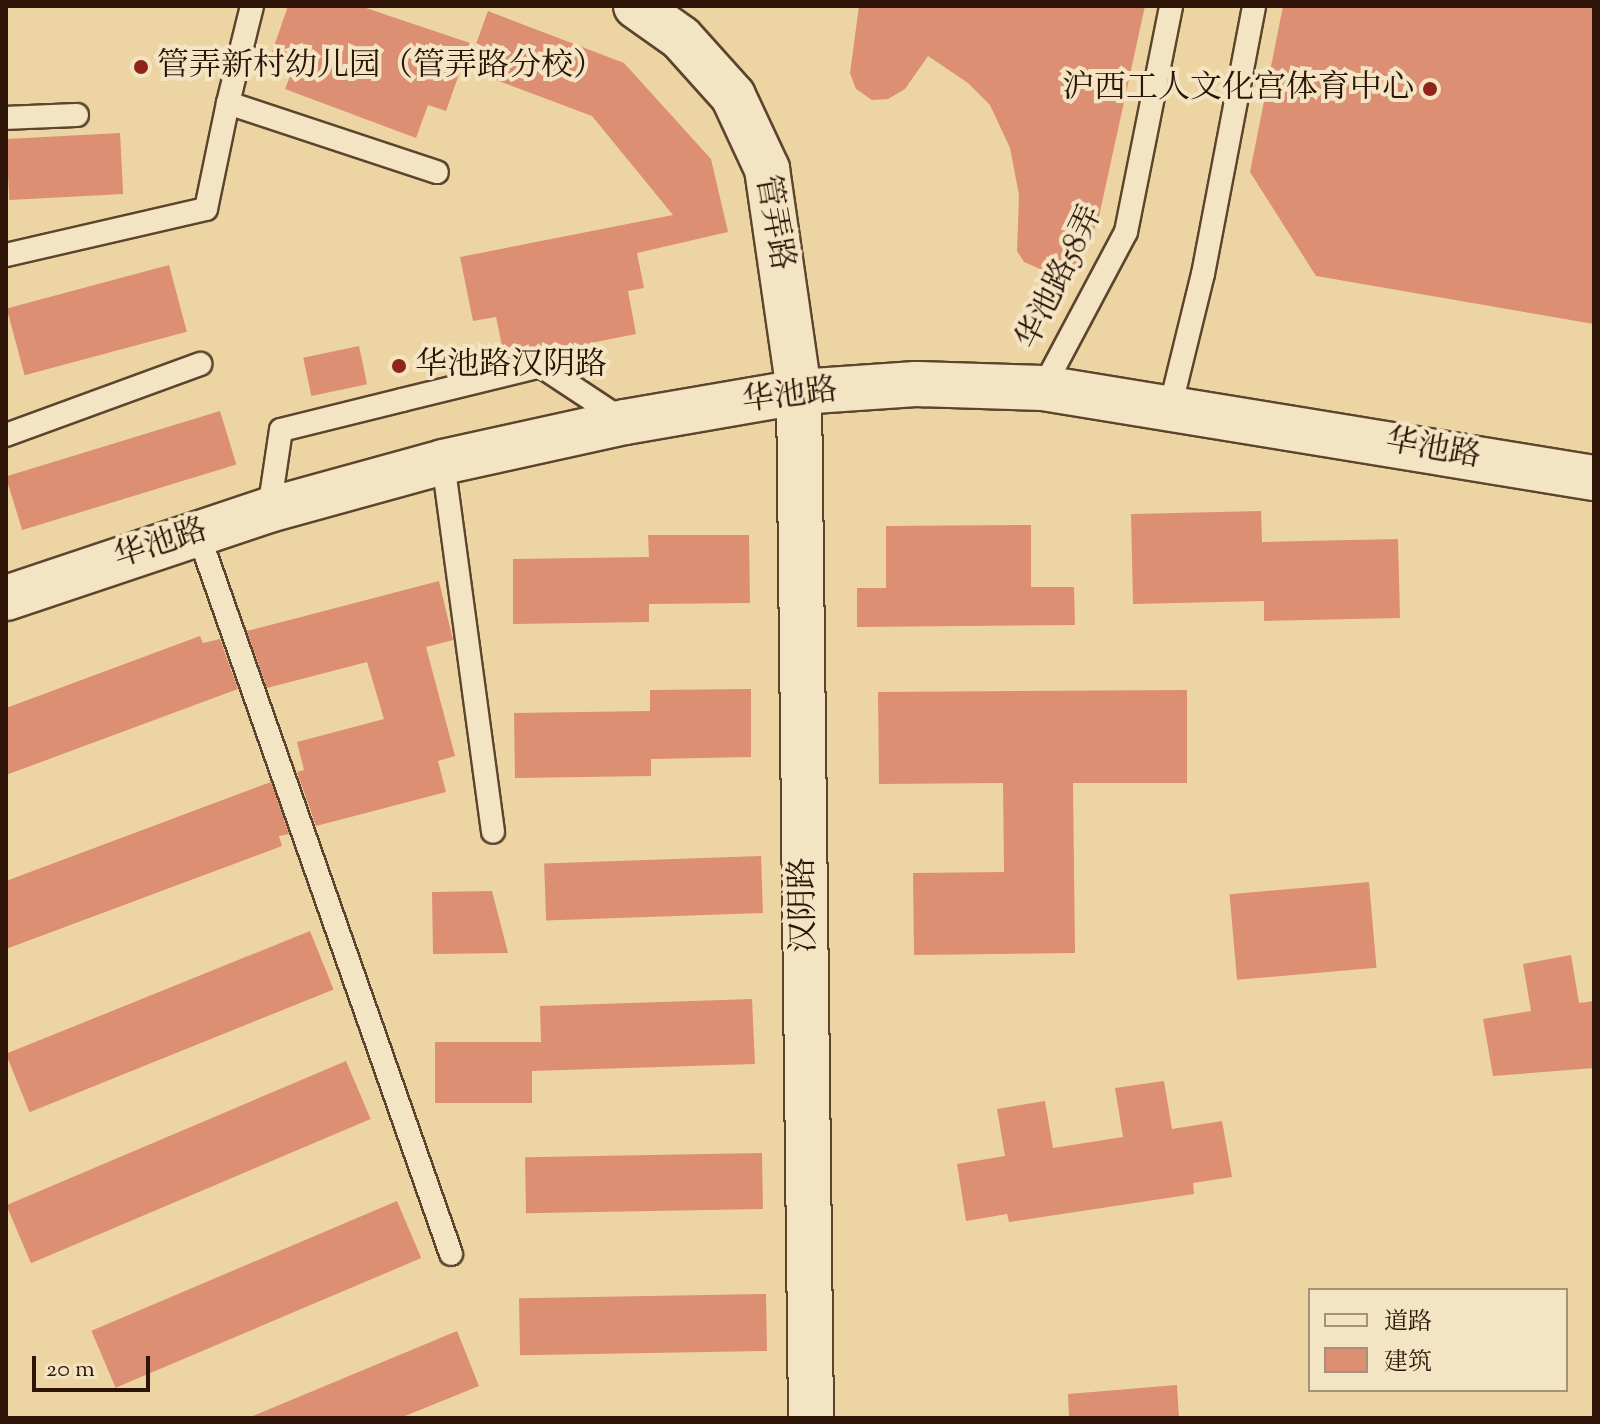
<!DOCTYPE html>
<meta charset="utf-8">
<style>
body{margin:0}
#map{position:relative;width:1600px;height:1424px;overflow:hidden;background:#edd5a3;font-family:"Sorts Mill Goudy","Noto Serif SC",serif}
div>[style]{position:absolute}
.building>*{inset:0;background:#dc8f73;transform-origin:0 0}
.roads{filter:drop-shadow(2px 0 #5d442e) drop-shadow(-2px 0 #5d442e) drop-shadow(0 2px #5d442e) drop-shadow(0 -2px #5d442e)}
.lane>*{height:22px;margin:-11px;padding:0 11px;transform-origin:11px;border-radius:11px;background:#f3e4c3}
.street>*{height:44px;margin:-22px;padding:0 22px;transform-origin:22px;border-radius:22px;background:#f3e4c3}
.dots>*{width:22px;height:22px;translate:-50% -50%;box-sizing:border-box;border:4px solid #f3e4c3;border-radius:50%}
span{translate:-50% -50%;white-space:nowrap;text-align:center;line-height:1.15;-webkit-text-stroke:8px #f3e4c3;paint-order:stroke}
.poi-label{font-size:32px;color:#2d1407}
.left{translate:0 -50%;text-align:left}
.right{translate:-100% -50%;text-align:right}
.street-label{font-size:32px;color:#2d1407}
.frame{position:absolute;inset:0;border:8px solid #2d1407;pointer-events:none}
.legend{position:absolute;left:1308px;top:1288px;width:260px;height:104px;box-sizing:border-box;background:#f3e4c3;border:2px solid #a49178;margin:0;padding:10px 14px;list-style:none;font-size:24px;color:#2d1407}
.legend li{display:flex;align-items:center;gap:16px;height:40px}
.legend b{width:40px;border:2px solid #a49178}
.scale{position:absolute;left:32px;top:1356px;width:118px;height:36px;box-sizing:border-box;border:4px solid #2d1407;border-top:0;padding-left:10px;font-size:24px;line-height:28px;white-space:nowrap;color:#2d1407;-webkit-text-stroke:6px #f3e4c3;paint-order:stroke}
</style>
<div id="map">
<div class="building">
<i style="clip-path:polygon(288px 6px,360px 6px,470px 43px,446px 111px,428px 105px,416px 138px,285px 89px,296px 61px,272px 52px)"></i>
<i style="clip-path:polygon(859px 6px,1145px 6px,1098px 221px,1073px 275px,1049px 273px,1024px 262px,1017px 251px,1019px 195px,1010px 148px,990px 105px,968px 83px,928px 56px,905px 89px,888px 99px,872px 100px,856px 89px,850px 73px)"></i>
<i style="clip-path:polygon(1283px 6px,1594px 6px,1594px 324px,1316px 276px,1250px 172px)"></i>
<i style="clip-path:polygon(488px 11px,624px 63px,711px 159px,728px 232px,637px 253px,644px 288px,628px 291px,636px 334px,505px 360px,496px 317px,473px 321px,460px 257px,673px 215px,592px 116px,467px 69px)"></i>
<i style="left:120px;top:133px;width:61px;height:114px;rotate:87deg"></i>
<i style="left:169px;top:265px;width:69px;height:168px;rotate:75deg"></i>
<i style="left:359px;top:346px;width:39px;height:57px;rotate:78deg"></i>
<i style="left:220px;top:411px;width:56px;height:224px;rotate:73deg"></i>
<i style="clip-path:polygon(1261px 511px,1262px 542px,1398px 539px,1400px 618px,1264px 621px,1264px 601px,1133px 604px,1131px 514px)"></i>
<i style="clip-path:polygon(1031px 525px,1031px 587px,1074px 587px,1075px 625px,857px 627px,857px 588px,886px 588px,886px 526px)"></i>
<i style="clip-path:polygon(648px 535px,749px 535px,750px 603px,649px 604px,649px 622px,513px 624px,513px 559px,649px 557px)"></i>
<i style="clip-path:polygon(439px 581px,453px 640px,426px 647px,455px 756px,438px 761px,446px 792px,316px 826px,297px 772px,304px 770px,297px 742px,384px 719px,367px 662px,267px 688px,247px 631px)"></i>
<i style="clip-path:polygon(200px 636px,203px 643px,220px 639px,238px 689px,6px 775px,6px 708px)"></i>
<i style="clip-path:polygon(751px 689px,751px 757px,651px 759px,651px 776px,515px 778px,514px 713px,650px 711px,650px 690px)"></i>
<i style="clip-path:polygon(1187px 690px,1187px 783px,1073px 783px,1075px 953px,914px 955px,913px 873px,1004px 872px,1003px 783px,879px 784px,878px 692px)"></i>
<i style="clip-path:polygon(271px 782px,289px 834px,279px 836px,282px 846px,6px 949px,6px 881px)"></i>
<i style="left:761px;top:856px;width:57px;height:217px;rotate:88deg"></i>
<i style="left:1369px;top:882px;width:86px;height:140px;rotate:85deg"></i>
<i style="clip-path:polygon(492px 891px,508px 953px,433px 954px,432px 892px)"></i>
<i style="left:310px;top:931px;width:63px;height:328px;rotate:68deg"></i>
<i style="clip-path:polygon(1571px 955px,1579px 1003px,1594px 1001px,1594px 1068px,1493px 1076px,1483px 1019px,1531px 1011px,1523px 964px)"></i>
<i style="clip-path:polygon(752px 999px,755px 1064px,532px 1071px,532px 1103px,435px 1103px,435px 1042px,541px 1042px,540px 1006px)"></i>
<i style="left:346px;top:1061px;width:63px;height:369px;rotate:67deg"></i>
<i style="clip-path:polygon(1164px 1081px,1172px 1129px,1222px 1121px,1232px 1177px,1193px 1183px,1194px 1194px,1009px 1222px,1007px 1214px,966px 1221px,957px 1164px,1005px 1156px,997px 1109px,1045px 1101px,1053px 1148px,1123px 1137px,1115px 1088px)"></i>
<i style="left:762px;top:1153px;width:56px;height:237px;rotate:89deg"></i>
<i style="left:397px;top:1201px;width:62px;height:332px;rotate:67deg"></i>
<i style="left:766px;top:1294px;width:57px;height:247px;rotate:89deg"></i>
<i style="clip-path:polygon(457px 1331px,479px 1386px,400px 1418px,248px 1418px)"></i>
<i style="clip-path:polygon(1177px 1385px,1179px 1418px,1069px 1418px,1068px 1394px)"></i>
</div>
<div class="roads">
<div class="lane">
<i style="left:228px;top:103px;width:100px;rotate:-76.1deg"></i>
<i style="left:6px;top:118px;width:71px;rotate:-2.4deg"></i>
<i style="left:6px;top:255px;width:205px;rotate:-13deg"></i>
<i style="left:206px;top:209px;width:108px;rotate:-78.3deg"></i>
<i style="left:228px;top:103px;width:220px;rotate:18.3deg"></i>
<i style="left:1043px;top:388px;width:177px;rotate:-62deg"></i>
<i style="left:1126px;top:232px;width:230px;rotate:-78.7deg"></i>
<i style="left:1171px;top:404px;width:134px;rotate:-76.2deg"></i>
<i style="left:1203px;top:274px;width:273px;rotate:-79.2deg"></i>
<i style="left:6px;top:435px;width:207px;rotate:-20.1deg"></i>
<i style="left:443px;top:462px;width:373px;rotate:82.3deg"></i>
<i style="left:269px;top:510px;width:81px;rotate:-81.5deg"></i>
<i style="left:281px;top:430px;width:125px;rotate:-13.9deg"></i>
<i style="left:402px;top:400px;width:143px;rotate:-13.7deg"></i>
<i style="left:541px;top:366px;width:100px;rotate:33.5deg"></i>
<i style="left:198px;top:533px;width:764px;rotate:70.66deg"></i>
</div>
<div class="street">
<i style="left:636px;top:6px;width:55px;rotate:35.4deg"></i>
<i style="left:681px;top:38px;width:78px;rotate:48.1deg"></i>
<i style="left:733px;top:96px;width:81px;rotate:65deg"></i>
<i style="left:767px;top:169px;width:225px;rotate:81.8deg"></i>
<i style="left:799px;top:392px;width:1026px;rotate:89.33deg"></i>
<i style="left:6px;top:598px;width:277px;rotate:-18.5deg"></i>
<i style="left:269px;top:510px;width:180px;rotate:-15.4deg"></i>
<i style="left:443px;top:462px;width:186px;rotate:-12.4deg"></i>
<i style="left:625px;top:422px;width:177px;rotate:-9.8deg"></i>
<i style="left:799px;top:392px;width:117px;rotate:-3.9deg"></i>
<i style="left:916px;top:384px;width:127px;rotate:1.8deg"></i>
<i style="left:1043px;top:388px;width:558px;rotate:9.28deg"></i>
</div>
</div>
<div class="dots">
<i style="left:141px;top:67px;background:#8f2418"></i>
<i style="left:1430px;top:89px;background:#8f2418"></i>
<i style="left:399px;top:366px;background:#8f2418"></i>
</div>
<div class="poi-label">
<span class="left" style="left:157px;top:67px">管弄新村幼儿园（管弄路分校）</span>
<span class="right" style="left:1414px;top:89px">沪西工人文化宫体育中心</span>
<span class="left" style="left:415px;top:366px">华池路汉阴路</span>
</div>
<div class="street-label">
<span style="left:773px;top:223px;rotate:80deg">管弄路</span>
<span style="left:1061px;top:278px;rotate:-64deg">华池路58弄</span>
<span style="left:790px;top:397px;rotate:-7deg">华池路</span>
<span style="left:1433px;top:450px;rotate:10deg">华池路</span>
<span style="left:161px;top:545px;rotate:-18deg">华池路</span>
<span style="left:805px;top:905px;rotate:-91deg">汉阴路</span>
</div>
<div class="frame"></div>
<ul class="legend">
<li><b style="height:10px;background:#f3e4c3"></b>道路</li>
<li><b style="height:22px;background:#dc8f73"></b>建筑</li>
</ul>
<div class="scale">20 m</div>
</div>
